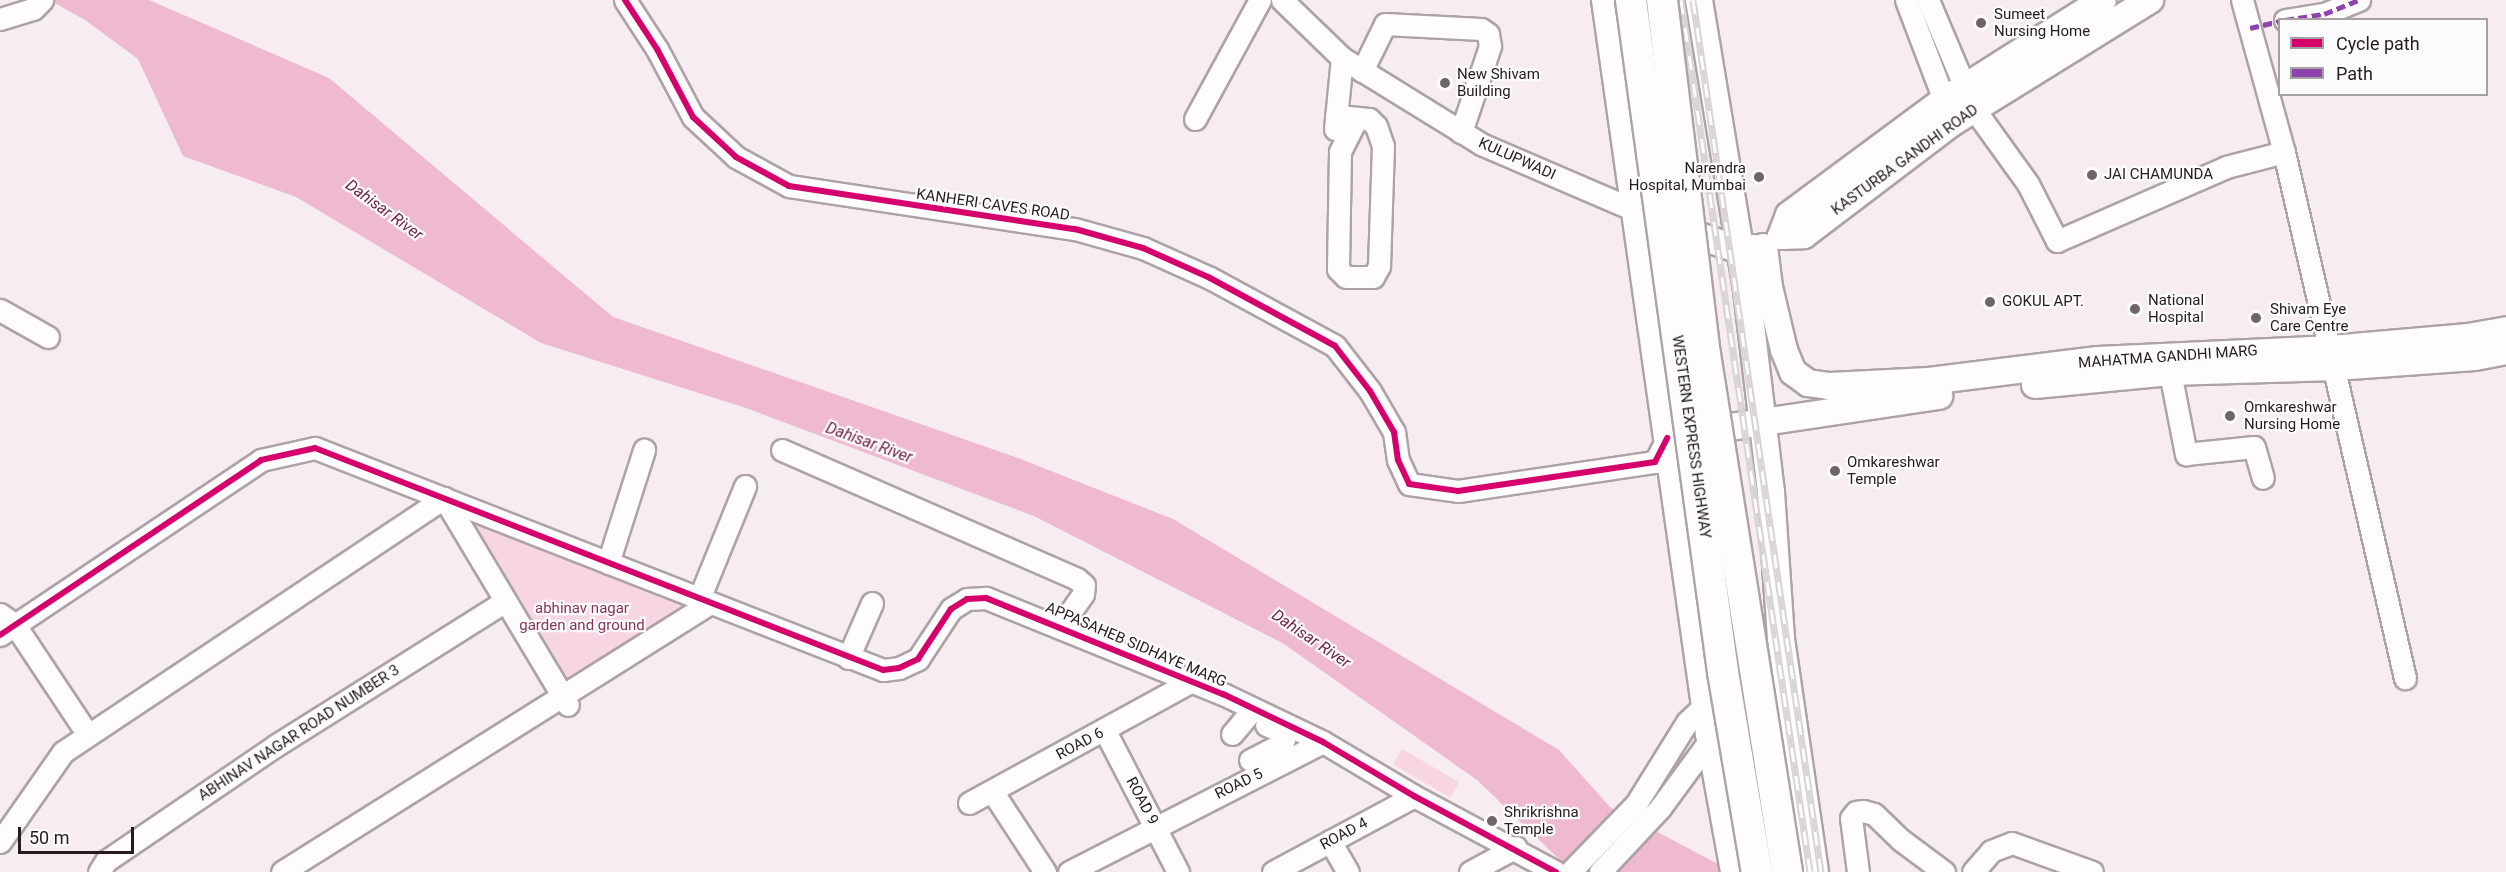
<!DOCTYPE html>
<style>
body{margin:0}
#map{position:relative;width:2506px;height:872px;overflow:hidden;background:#f7ecf1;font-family:Roboto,sans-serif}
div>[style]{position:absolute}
.green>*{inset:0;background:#f8d5e3;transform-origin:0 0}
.water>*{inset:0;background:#efbad0}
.roads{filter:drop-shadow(2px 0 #ada3a7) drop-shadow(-2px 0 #ada3a7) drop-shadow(0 2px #ada3a7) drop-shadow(0 -2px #ada3a7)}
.minor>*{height:21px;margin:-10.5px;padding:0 10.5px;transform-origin:10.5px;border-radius:10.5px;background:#fefcfd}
.major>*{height:26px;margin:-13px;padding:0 13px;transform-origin:13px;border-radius:13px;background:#fefcfd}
.rail>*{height:7px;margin-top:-3.5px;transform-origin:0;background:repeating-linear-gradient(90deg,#fcfcfc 0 14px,#d8d3d5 0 28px);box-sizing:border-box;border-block:2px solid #d8d3d5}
.bridges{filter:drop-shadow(2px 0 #ada3a7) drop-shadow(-2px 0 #ada3a7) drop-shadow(0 2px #ada3a7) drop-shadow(0 -2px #ada3a7)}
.highway-bridge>*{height:30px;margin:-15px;padding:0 15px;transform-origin:15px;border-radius:15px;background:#fefcfd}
.quiet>*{height:4.5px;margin-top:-2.25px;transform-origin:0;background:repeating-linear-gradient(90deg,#8e44ad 0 9px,transparent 0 13.5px)}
.cycleway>*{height:6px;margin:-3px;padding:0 3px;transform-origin:3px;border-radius:3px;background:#d6006c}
.dots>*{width:16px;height:16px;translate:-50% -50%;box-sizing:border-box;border:3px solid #fcfcfc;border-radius:50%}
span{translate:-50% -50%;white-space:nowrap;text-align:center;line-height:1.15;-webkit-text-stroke:4.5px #fcfcfc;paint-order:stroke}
.poi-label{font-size:15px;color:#261b1f}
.left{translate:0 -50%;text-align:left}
.right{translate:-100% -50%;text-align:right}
.street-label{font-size:15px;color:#261b1f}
.park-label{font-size:15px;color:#86335b}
.water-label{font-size:16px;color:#72214a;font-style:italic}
.legend{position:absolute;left:2278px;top:18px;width:210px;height:78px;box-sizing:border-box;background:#fcfcfc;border:2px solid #a6a2a4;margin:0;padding:8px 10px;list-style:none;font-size:18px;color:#261b1f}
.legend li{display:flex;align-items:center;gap:12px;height:30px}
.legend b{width:30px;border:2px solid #a6a2a4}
.scale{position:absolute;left:18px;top:827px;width:116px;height:27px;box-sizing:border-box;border:3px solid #261b1f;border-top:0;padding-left:8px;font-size:18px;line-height:21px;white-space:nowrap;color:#261b1f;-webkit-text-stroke:4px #fcfcfc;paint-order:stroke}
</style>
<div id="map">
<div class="green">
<i style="clip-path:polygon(469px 521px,687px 605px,567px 683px)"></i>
<i style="left:1402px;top:749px;width:66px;height:18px;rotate:30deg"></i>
</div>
<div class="water">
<i style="clip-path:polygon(49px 0,149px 0,329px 78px,613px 317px,1018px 458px,1173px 519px,1559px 750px,1610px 807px,1733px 872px,1591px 872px,1560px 860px,1477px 780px,1284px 644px,1034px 516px,746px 408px,541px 343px,296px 197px,183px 156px,138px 59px,85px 20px)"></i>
</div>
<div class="roads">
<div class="minor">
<i style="left:625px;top:0;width:59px;rotate:56.9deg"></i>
<i style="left:657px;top:49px;width:77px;rotate:62.1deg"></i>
<i style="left:693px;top:117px;width:59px;rotate:42.9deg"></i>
<i style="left:736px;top:157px;width:60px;rotate:28.7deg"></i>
<i style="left:789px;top:186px;width:289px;rotate:8.6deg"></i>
<i style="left:1075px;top:229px;width:71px;rotate:15.6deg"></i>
<i style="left:1143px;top:248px;width:73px;rotate:24.1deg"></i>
<i style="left:1210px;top:278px;width:142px;rotate:28.5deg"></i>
<i style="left:1335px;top:346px;width:57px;rotate:52.1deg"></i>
<i style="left:1370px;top:391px;width:48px;rotate:59.7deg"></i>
<i style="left:1394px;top:432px;width:28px;rotate:82deg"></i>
<i style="left:1398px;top:460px;width:26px;rotate:65deg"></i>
<i style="left:1409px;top:484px;width:49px;rotate:8.1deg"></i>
<i style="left:1458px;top:491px;width:199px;rotate:-8.4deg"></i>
<i style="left:1655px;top:462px;width:27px;rotate:-63deg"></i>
<i style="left:1282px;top:0;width:83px;rotate:44deg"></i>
<i style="left:1342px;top:58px;width:163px;rotate:31.7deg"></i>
<i style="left:1481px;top:144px;width:167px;rotate:23.3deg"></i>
<i style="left:1906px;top:0;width:121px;rotate:69.2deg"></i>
<i style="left:1928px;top:0;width:118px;rotate:67.1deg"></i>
<i style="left:1974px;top:109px;width:92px;rotate:54.2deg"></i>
<i style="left:2028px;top:184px;width:64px;rotate:63deg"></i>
<i style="left:2057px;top:241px;width:184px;rotate:-23.6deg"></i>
<i style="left:2226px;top:167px;width:60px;rotate:-14.5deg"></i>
<i style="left:2242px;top:0;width:158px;rotate:74.6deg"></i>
<i style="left:2284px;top:152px;width:540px;rotate:77.05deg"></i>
<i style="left:0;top:19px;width:34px;rotate:-17deg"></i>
<i style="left:33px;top:9px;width:13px;rotate:-45deg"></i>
<i style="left:2285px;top:20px;width:39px;rotate:-9deg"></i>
<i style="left:2324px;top:14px;width:38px;rotate:-22deg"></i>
<i style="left:1362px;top:71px;width:52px;rotate:-63.9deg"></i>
<i style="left:1385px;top:24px;width:96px;rotate:3deg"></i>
<i style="left:1481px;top:29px;width:9px;rotate:36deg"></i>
<i style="left:1488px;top:34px;width:12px;rotate:81deg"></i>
<i style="left:1490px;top:46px;width:91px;rotate:108.6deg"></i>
<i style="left:1336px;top:116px;width:21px;rotate:5deg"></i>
<i style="left:1357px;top:118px;width:38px;rotate:117deg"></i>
<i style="left:1340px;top:152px;width:117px;rotate:91deg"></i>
<i style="left:1338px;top:269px;width:11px;rotate:45deg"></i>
<i style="left:1346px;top:277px;width:27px"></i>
<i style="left:1373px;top:277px;width:13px;rotate:-61deg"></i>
<i style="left:1379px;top:266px;width:120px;rotate:-88.1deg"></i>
<i style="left:1383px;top:146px;width:21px;rotate:-109deg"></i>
<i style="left:1376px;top:126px;width:10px;rotate:-135deg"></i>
<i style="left:1369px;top:119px;width:12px;rotate:-175deg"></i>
<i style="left:1195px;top:119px;width:136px;rotate:-61.4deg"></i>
<i style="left:1335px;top:129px;width:71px;rotate:-84.4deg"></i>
<i style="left:0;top:310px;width:55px;rotate:29.4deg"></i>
<i style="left:2170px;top:372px;width:84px;rotate:79deg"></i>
<i style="left:2186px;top:454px;width:68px;rotate:-5.9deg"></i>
<i style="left:2254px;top:447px;width:32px;rotate:74deg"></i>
<i style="left:782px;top:450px;width:322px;rotate:23.6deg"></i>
<i style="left:1077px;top:579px;width:9px;rotate:41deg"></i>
<i style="left:1084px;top:585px;width:9px;rotate:96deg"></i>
<i style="left:1083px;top:594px;width:39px;rotate:125deg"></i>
<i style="left:608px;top:563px;width:119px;rotate:-72.3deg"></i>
<i style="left:699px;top:599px;width:122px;rotate:-67.8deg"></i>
<i style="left:0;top:614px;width:19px;rotate:36deg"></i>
<i style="left:15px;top:625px;width:132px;rotate:56.4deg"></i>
<i style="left:0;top:635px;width:314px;rotate:-33.8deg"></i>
<i style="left:261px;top:460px;width:55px;rotate:-12.5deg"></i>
<i style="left:315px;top:448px;width:610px;rotate:21.35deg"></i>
<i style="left:883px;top:670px;width:16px;rotate:-7deg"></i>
<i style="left:899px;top:668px;width:21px;rotate:-25deg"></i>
<i style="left:918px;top:659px;width:60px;rotate:-56.6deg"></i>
<i style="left:951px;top:609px;width:19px;rotate:-32deg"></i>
<i style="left:967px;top:599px;width:19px;rotate:-3deg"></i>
<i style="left:986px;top:598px;width:256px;rotate:22.1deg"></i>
<i style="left:1223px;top:694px;width:111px;rotate:25.6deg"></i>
<i style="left:1323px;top:742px;width:106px;rotate:30.7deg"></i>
<i style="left:1414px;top:796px;width:161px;rotate:28.2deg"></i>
<i style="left:848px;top:658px;width:60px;rotate:-66.4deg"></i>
<i style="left:1105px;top:731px;width:159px;rotate:62.6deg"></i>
<i style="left:1232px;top:734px;width:33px;rotate:-50deg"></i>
<i style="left:1250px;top:760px;width:36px;rotate:-27deg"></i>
<i style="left:1282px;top:744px;width:5px;rotate:-68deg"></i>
<i style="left:1284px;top:739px;width:9px;rotate:-111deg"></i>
<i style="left:1281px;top:731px;width:16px;rotate:-158deg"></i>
<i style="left:992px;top:791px;width:97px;rotate:56.8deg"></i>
<i style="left:969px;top:803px;width:252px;rotate:-28.7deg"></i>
<i style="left:1330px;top:841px;width:36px;rotate:60deg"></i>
<i style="left:0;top:842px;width:110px;rotate:-55deg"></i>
<i style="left:63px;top:752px;width:458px;rotate:-33.7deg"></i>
<i style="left:444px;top:498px;width:241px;rotate:59.1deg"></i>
<i style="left:99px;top:872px;width:13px;rotate:-58deg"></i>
<i style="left:106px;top:861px;width:204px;rotate:-34.2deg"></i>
<i style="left:275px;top:746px;width:272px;rotate:-32.2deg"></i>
<i style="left:282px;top:872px;width:506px;rotate:-32.15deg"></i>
<i style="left:1069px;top:872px;width:285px;rotate:-27.1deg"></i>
<i style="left:1273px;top:872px;width:160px;rotate:-28.3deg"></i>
<i style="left:1470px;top:872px;width:52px;rotate:-28.5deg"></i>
<i style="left:1570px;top:872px;width:95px;rotate:-45.9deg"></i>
<i style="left:1636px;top:804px;width:97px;rotate:-58.1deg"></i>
<i style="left:1687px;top:722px;width:26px;rotate:-43deg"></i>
<i style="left:1706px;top:704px;width:85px;rotate:-14.4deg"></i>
<i style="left:1600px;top:872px;width:88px;rotate:-46.8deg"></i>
<i style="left:1660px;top:808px;width:84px;rotate:-53.7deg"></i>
<i style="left:1710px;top:740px;width:11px;rotate:-15deg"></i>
<i style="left:1858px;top:872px;width:54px;rotate:-97.4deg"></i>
<i style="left:1851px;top:818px;width:8px;rotate:-50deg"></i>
<i style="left:1856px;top:812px;width:7px;rotate:-8deg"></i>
<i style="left:1863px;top:811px;width:11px;rotate:15deg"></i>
<i style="left:1874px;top:814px;width:37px;rotate:44deg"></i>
<i style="left:1901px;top:840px;width:54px;rotate:36.7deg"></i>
<i style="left:1973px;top:872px;width:28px;rotate:-49deg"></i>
<i style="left:1991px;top:851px;width:22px;rotate:-21deg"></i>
<i style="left:2012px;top:843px;width:85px;rotate:19.9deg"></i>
</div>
<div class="major">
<i style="left:1605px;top:0;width:741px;rotate:81.94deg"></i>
<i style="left:1709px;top:734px;width:140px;rotate:79.7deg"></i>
<i style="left:1699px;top:0;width:295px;rotate:80.6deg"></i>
<i style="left:1747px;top:291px;width:202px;rotate:83.2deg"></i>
<i style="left:1771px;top:492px;width:147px;rotate:86.1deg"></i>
<i style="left:1781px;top:639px;width:235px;rotate:81.7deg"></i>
<i style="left:1676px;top:228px;width:68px;rotate:19deg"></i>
<i style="left:1740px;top:250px;width:15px;rotate:-8deg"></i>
<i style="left:1781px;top:236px;width:23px;rotate:-2deg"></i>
<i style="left:1804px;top:235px;width:187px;rotate:-37.2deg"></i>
<i style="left:1953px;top:122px;width:232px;rotate:-31.8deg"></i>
<i style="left:1781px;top:236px;width:22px;rotate:-69deg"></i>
<i style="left:1789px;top:215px;width:192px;rotate:-36.5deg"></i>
<i style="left:1943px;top:101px;width:189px;rotate:-32.3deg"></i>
<i style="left:1764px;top:247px;width:40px;rotate:82.9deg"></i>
<i style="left:1769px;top:287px;width:65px;rotate:76.6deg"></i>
<i style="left:1784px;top:350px;width:24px;rotate:68deg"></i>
<i style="left:1793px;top:372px;width:19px;rotate:36deg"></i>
<i style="left:1808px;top:383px;width:22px;rotate:8deg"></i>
<i style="left:1830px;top:386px;width:99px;rotate:-2.9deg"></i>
<i style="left:1929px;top:381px;width:170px;rotate:-7.1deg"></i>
<i style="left:2098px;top:360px;width:233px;rotate:-2.7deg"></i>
<i style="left:2331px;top:349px;width:138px;rotate:-5deg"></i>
<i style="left:2468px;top:337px;width:39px;rotate:-10deg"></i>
<i style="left:2035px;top:385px;width:136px;rotate:-5.5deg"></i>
<i style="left:2170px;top:372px;width:166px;rotate:-1.7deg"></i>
<i style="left:2336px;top:367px;width:139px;rotate:-4.1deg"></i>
<i style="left:2475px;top:357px;width:32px;rotate:-11deg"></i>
<i style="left:1697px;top:432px;width:245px;rotate:-8.5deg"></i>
</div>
</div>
<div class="rail">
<i style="left:1681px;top:0;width:881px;rotate:81.58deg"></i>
<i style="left:1693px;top:0;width:881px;rotate:81.65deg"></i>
</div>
<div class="bridges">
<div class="highway-bridge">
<i style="left:1631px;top:0;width:678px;rotate:82.2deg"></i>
<i style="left:1723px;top:672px;width:203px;rotate:80.4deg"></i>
<i style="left:1662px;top:0;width:357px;rotate:83.1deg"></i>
<i style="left:1705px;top:354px;width:524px;rotate:81deg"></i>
</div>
</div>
<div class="quiet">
<i style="left:2285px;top:20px;width:39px;rotate:-9deg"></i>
<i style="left:2324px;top:14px;width:38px;rotate:-22deg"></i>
<i style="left:2250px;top:28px;width:31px;rotate:-13deg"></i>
</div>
<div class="cycleway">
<i style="left:625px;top:0;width:59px;rotate:56.9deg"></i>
<i style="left:657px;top:49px;width:77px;rotate:62.1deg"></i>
<i style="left:693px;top:117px;width:59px;rotate:42.9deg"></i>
<i style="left:736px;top:157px;width:60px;rotate:28.7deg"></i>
<i style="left:789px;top:186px;width:289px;rotate:8.6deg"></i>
<i style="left:1075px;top:229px;width:71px;rotate:15.6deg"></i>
<i style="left:1143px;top:248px;width:73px;rotate:24.1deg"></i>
<i style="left:1210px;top:278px;width:142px;rotate:28.5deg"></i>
<i style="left:1335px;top:346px;width:57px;rotate:52.1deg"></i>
<i style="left:1370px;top:391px;width:48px;rotate:59.7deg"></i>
<i style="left:1394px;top:432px;width:28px;rotate:82deg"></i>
<i style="left:1398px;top:460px;width:26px;rotate:65deg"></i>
<i style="left:1409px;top:484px;width:49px;rotate:8.1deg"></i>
<i style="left:1458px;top:491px;width:199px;rotate:-8.4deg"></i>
<i style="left:1655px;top:462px;width:27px;rotate:-63deg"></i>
<i style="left:0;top:635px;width:314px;rotate:-33.8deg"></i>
<i style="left:261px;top:460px;width:55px;rotate:-12.5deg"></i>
<i style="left:315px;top:448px;width:610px;rotate:21.35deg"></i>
<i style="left:883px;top:670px;width:16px;rotate:-7deg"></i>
<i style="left:899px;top:668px;width:21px;rotate:-25deg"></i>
<i style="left:918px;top:659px;width:60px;rotate:-56.6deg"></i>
<i style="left:951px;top:609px;width:19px;rotate:-32deg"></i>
<i style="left:967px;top:599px;width:19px;rotate:-3deg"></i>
<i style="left:986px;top:598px;width:256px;rotate:22.1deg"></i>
<i style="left:1223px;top:694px;width:111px;rotate:25.6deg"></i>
<i style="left:1323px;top:742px;width:106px;rotate:30.7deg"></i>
<i style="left:1414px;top:796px;width:161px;rotate:28.2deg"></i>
</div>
<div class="dots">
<i style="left:1981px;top:23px;background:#6f6468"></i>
<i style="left:1445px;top:83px;background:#6f6468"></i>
<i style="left:2092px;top:175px;background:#6f6468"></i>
<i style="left:1759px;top:177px;background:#6f6468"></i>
<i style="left:1990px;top:302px;background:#6f6468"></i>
<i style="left:2135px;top:309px;background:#6f6468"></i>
<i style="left:2256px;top:318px;background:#6f6468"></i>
<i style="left:2230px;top:416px;background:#6f6468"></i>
<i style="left:1835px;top:471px;background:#6f6468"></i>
<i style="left:1492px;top:821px;background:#6f6468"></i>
</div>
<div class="poi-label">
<span class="left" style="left:1994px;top:23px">Sumeet<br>Nursing Home</span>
<span class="left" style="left:1457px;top:83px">New Shivam<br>Building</span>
<span class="right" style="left:1746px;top:177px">Narendra<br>Hospital, Mumbai</span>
<span class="left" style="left:2104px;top:175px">JAI CHAMUNDA</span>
<span class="left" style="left:2148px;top:309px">National<br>Hospital</span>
<span class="left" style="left:2002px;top:302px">GOKUL APT.</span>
<span class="left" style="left:2270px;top:318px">Shivam Eye<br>Care Centre</span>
<span class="left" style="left:2244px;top:416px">Omkareshwar<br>Nursing Home</span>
<span class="left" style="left:1847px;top:471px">Omkareshwar<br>Temple</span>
<span class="left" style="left:1504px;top:821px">Shrikrishna<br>Temple</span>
</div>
<div class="street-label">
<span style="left:1517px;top:159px;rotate:24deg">KULUPWADI</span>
<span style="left:1905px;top:160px;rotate:-36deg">KASTURBA GANDHI ROAD</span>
<span style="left:993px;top:205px;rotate:8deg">KANHERI CAVES ROAD</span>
<span style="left:2168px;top:357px;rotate:-4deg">MAHATMA GANDHI MARG</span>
<span style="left:1691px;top:437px;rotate:82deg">WESTERN EXPRESS HIGHWAY</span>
<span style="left:1136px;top:645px;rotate:23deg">APPASAHEB SIDHAYE MARG</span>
<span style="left:299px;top:733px;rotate:-33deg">ABHINAV NAGAR ROAD NUMBER 3</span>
<span style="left:1080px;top:744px;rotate:-28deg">ROAD 6</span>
<span style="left:1239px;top:784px;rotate:-26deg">ROAD 5</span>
<span style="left:1142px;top:801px;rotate:62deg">ROAD 9</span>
<span style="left:1344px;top:834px;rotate:-28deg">ROAD 4</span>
</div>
<div class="park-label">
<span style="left:582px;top:617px">abhinav nagar<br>garden and ground</span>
</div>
<div class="water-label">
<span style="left:384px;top:210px;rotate:36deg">Dahisar River</span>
<span style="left:869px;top:443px;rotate:20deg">Dahisar River</span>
<span style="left:1311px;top:639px;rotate:34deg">Dahisar River</span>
</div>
<ul class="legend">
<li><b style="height:8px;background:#d6006c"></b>Cycle path</li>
<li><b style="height:8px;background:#8e44ad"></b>Path</li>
</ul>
<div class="scale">50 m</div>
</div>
